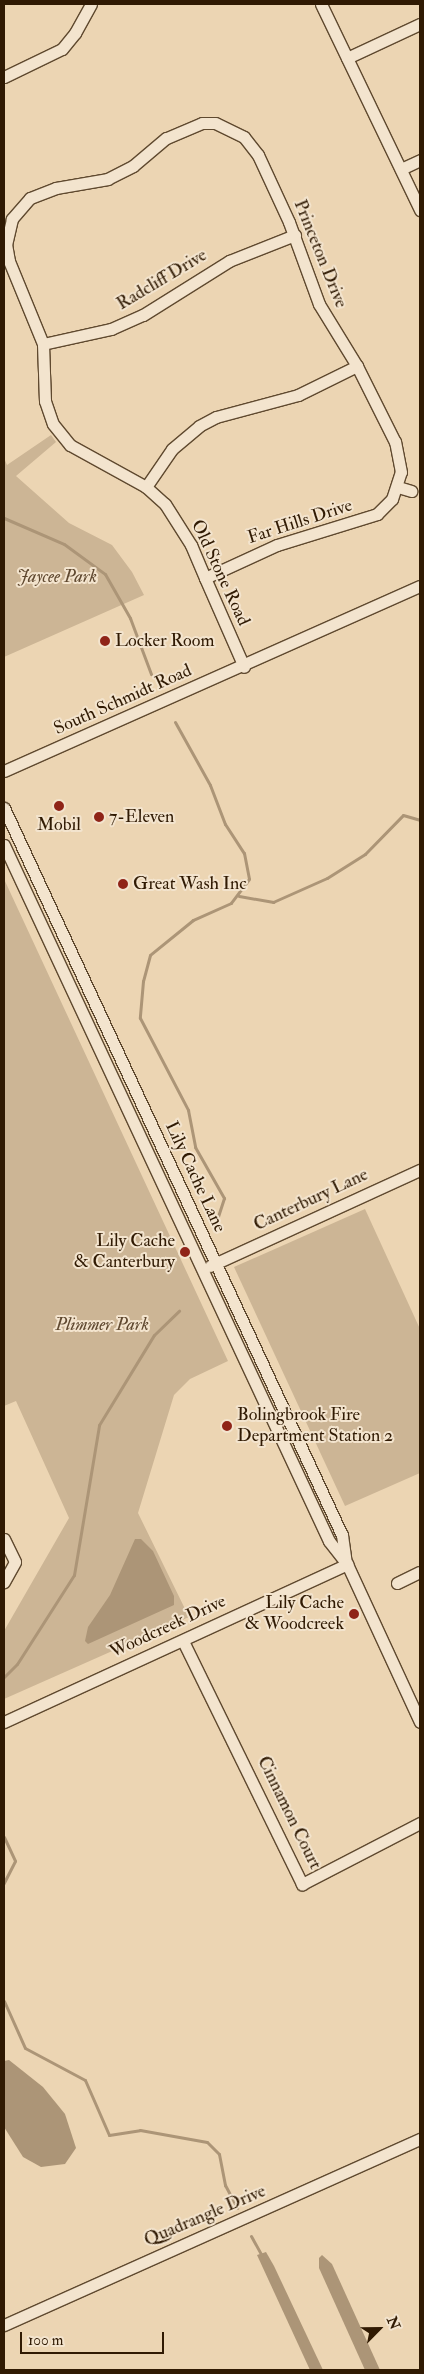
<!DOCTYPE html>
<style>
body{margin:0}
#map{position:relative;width:424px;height:2374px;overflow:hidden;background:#ecd5b3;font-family:"IM FELL Double Pica",serif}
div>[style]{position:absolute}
.green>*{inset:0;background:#ccb595}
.water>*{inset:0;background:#ac9577}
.stream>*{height:3px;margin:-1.5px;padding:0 1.5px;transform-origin:1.5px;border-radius:1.5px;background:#ac9577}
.roads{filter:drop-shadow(1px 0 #5f492f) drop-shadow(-1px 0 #5f492f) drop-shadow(0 1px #5f492f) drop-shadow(0 -1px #5f492f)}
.minor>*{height:11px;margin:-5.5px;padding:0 5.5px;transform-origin:5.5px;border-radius:5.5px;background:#f3e4ce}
.dots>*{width:14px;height:14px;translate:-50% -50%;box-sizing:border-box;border:2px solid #f3e4ce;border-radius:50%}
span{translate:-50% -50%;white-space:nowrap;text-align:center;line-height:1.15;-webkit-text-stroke:4px #f3e4ce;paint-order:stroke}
.street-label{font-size:18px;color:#301a03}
.park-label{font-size:18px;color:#5f482f;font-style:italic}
.poi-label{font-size:18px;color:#301a03}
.left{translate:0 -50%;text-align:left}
.right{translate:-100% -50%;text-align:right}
.frame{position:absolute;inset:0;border:5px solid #301a03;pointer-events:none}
.north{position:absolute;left:354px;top:2304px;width:50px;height:50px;-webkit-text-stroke:4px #f3e4ce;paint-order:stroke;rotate:67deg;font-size:14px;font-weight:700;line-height:20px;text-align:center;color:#301a03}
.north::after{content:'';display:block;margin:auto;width:18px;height:22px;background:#301a03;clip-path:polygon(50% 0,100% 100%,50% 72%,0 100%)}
.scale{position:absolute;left:20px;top:2332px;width:144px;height:22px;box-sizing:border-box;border:2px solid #301a03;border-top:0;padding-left:6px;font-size:15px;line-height:18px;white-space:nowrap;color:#301a03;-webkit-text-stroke:4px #f3e4ce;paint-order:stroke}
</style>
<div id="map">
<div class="green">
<i style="clip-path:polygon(51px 435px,56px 442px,16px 476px,69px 523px,112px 545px,132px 572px,144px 595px,4px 657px,4px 458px,7px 465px)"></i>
<i style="clip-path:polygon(4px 879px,228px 1361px,190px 1379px,174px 1395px,138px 1513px,189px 1617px,4px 1699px,4px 1631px,69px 1518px,16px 1401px,4px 1406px)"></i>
<i style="clip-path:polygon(365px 1209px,420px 1329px,420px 1473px,345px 1506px,234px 1267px)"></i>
</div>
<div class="water">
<i style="clip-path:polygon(135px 1539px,141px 1539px,153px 1551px,174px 1596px,174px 1605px,88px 1644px,85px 1641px,88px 1627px,110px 1595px)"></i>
<i style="clip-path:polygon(9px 2060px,43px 2087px,65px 2114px,76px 2148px,65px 2164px,41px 2167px,23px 2157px,4px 2127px,4px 2061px)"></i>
<i style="clip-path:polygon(266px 2252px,274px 2266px,323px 2370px,310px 2370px,257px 2255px)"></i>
<i style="clip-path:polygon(322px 2255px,332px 2264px,380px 2370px,365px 2370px,319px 2268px,319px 2258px)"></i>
</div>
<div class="stream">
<i style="left:4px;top:518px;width:65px;rotate:23.4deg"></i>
<i style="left:64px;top:544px;width:51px;rotate:36.2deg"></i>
<i style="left:105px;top:574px;width:51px;rotate:60.4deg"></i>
<i style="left:130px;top:618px;width:60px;rotate:69.4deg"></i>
<i style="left:175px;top:722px;width:72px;rotate:60.9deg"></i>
<i style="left:210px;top:785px;width:42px;rotate:69deg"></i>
<i style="left:225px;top:824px;width:35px;rotate:57deg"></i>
<i style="left:244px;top:853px;width:26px;rotate:79deg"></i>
<i style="left:249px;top:879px;width:30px;rotate:127deg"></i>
<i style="left:231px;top:903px;width:42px;rotate:155.9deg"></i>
<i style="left:193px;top:920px;width:55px;rotate:140.9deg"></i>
<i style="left:150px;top:955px;width:27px;rotate:105deg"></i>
<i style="left:143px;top:981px;width:37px;rotate:95deg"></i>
<i style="left:140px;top:1018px;width:104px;rotate:62.4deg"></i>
<i style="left:188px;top:1110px;width:38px;rotate:79deg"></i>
<i style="left:195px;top:1147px;width:59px;rotate:60.4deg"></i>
<i style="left:224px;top:1198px;width:19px;rotate:108deg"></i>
<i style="left:239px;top:896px;width:35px;rotate:10deg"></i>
<i style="left:273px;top:902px;width:59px;rotate:-24deg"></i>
<i style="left:327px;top:878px;width:45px;rotate:-32.3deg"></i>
<i style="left:365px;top:854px;width:54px;rotate:-45.7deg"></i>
<i style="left:403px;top:815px;width:18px;rotate:16deg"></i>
<i style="left:4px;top:1677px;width:18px;rotate:-45deg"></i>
<i style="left:17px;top:1664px;width:106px;rotate:-57.4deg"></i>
<i style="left:74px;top:1575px;width:152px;rotate:-80.5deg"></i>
<i style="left:99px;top:1425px;width:105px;rotate:-58.6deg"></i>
<i style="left:154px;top:1335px;width:35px;rotate:-44deg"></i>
<i style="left:4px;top:1837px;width:26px;rotate:65deg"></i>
<i style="left:15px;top:1861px;width:25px;rotate:117deg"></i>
<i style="left:4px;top:2001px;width:51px;rotate:65.9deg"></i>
<i style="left:25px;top:2048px;width:68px;rotate:28.1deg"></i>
<i style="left:85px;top:2080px;width:60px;rotate:66.4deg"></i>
<i style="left:109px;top:2135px;width:31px;rotate:-9deg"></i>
<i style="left:140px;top:2130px;width:68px;rotate:10.2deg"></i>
<i style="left:207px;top:2142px;width:17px;rotate:45deg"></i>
<i style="left:219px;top:2154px;width:32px;rotate:79deg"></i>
<i style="left:225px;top:2185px;width:26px;rotate:62deg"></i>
<i style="left:251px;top:2236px;width:21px;rotate:61deg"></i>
</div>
<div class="roads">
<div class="minor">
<i style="left:321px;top:4px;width:229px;rotate:64.3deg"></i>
<i style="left:347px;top:58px;width:81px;rotate:-25deg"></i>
<i style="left:4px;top:77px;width:64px;rotate:-25.8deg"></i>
<i style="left:62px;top:49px;width:21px;rotate:-51deg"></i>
<i style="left:75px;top:33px;width:33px;rotate:-61deg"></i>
<i style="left:401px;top:169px;width:21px;rotate:-25deg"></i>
<i style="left:43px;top:344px;width:70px;rotate:-12.4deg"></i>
<i style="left:111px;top:329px;width:35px;rotate:-24deg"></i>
<i style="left:143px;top:315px;width:102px;rotate:-32.1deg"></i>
<i style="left:229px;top:261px;width:71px;rotate:-21.5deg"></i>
<i style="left:146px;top:487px;width:46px;rotate:-55.6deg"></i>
<i style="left:172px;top:449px;width:35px;rotate:-40deg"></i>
<i style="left:199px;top:426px;width:19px;rotate:-28deg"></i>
<i style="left:216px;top:417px;width:85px;rotate:-15deg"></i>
<i style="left:298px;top:395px;width:66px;rotate:-26.2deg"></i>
<i style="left:398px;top:487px;width:14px;rotate:17deg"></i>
<i style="left:205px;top:578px;width:79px;rotate:-24.6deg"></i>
<i style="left:277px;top:545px;width:105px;rotate:-17.2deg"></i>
<i style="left:377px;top:514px;width:21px;rotate:-45deg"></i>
<i style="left:392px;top:499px;width:28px;rotate:-72deg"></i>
<i style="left:401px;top:472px;width:31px;rotate:-101deg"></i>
<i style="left:395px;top:442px;width:85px;rotate:-116.6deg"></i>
<i style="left:357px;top:366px;width:73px;rotate:-121.5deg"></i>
<i style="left:319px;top:304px;width:87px;rotate:-110.1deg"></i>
<i style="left:289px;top:222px;width:74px;rotate:-114.8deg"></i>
<i style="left:258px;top:155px;width:23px;rotate:-128deg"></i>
<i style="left:244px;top:137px;width:32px;rotate:-154deg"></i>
<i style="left:215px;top:123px;width:13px;rotate:180deg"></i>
<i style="left:202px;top:123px;width:39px;rotate:157deg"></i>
<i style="left:166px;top:138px;width:43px;rotate:139.7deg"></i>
<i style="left:133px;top:166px;width:28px;rotate:153deg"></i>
<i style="left:108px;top:179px;width:53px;rotate:170.2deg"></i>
<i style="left:56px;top:188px;width:28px;rotate:159deg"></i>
<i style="left:30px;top:198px;width:28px;rotate:131deg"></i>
<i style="left:12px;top:219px;width:26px;rotate:103deg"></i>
<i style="left:6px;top:244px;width:17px;rotate:80deg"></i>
<i style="left:9px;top:261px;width:90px;rotate:67.7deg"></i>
<i style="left:43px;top:344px;width:57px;rotate:88deg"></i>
<i style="left:45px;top:401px;width:24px;rotate:71deg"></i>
<i style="left:53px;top:424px;width:27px;rotate:51deg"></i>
<i style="left:70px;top:445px;width:87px;rotate:28.9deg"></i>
<i style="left:146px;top:487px;width:25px;rotate:42deg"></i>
<i style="left:165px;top:504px;width:49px;rotate:57.6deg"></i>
<i style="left:191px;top:545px;width:36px;rotate:67deg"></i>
<i style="left:205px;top:578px;width:97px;rotate:66.3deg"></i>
<i style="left:4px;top:771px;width:455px;rotate:-24deg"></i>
<i style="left:4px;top:808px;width:802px;rotate:65.07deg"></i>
<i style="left:342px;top:1535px;width:27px;rotate:82deg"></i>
<i style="left:4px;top:845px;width:768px;rotate:64.97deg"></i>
<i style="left:329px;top:1541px;width:29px;rotate:52deg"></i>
<i style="left:347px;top:1564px;width:174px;rotate:65.2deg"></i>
<i style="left:210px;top:1266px;width:231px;rotate:-24.6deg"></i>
<i style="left:4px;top:1539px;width:25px;rotate:64deg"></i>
<i style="left:15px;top:1562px;width:23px;rotate:119deg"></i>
<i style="left:397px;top:1583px;width:25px;rotate:-26deg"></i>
<i style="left:183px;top:1641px;width:271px;rotate:63.9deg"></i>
<i style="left:302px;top:1884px;width:133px;rotate:-27.3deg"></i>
<i style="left:4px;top:1722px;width:378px;rotate:-24.7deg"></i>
<i style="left:4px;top:2325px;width:456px;rotate:-24.1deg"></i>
</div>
</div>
<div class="dots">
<i style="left:105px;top:641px;background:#8f2418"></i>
<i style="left:59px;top:806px;background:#8f2418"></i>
<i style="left:99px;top:817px;background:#8f2418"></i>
<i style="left:123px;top:884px;background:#8f2418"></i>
<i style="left:185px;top:1252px;background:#8f2418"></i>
<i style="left:227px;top:1426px;background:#8f2418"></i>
<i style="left:354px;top:1614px;background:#8f2418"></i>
</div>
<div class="street-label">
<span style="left:320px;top:254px;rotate:68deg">Princeton Drive</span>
<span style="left:162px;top:280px;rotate:-31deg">Radcliff Drive</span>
<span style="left:300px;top:522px;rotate:-18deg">Far Hills Drive</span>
<span style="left:220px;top:573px;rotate:65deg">Old Stone Road</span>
<span style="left:123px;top:700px;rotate:-24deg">South Schmidt Road</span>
<span style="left:195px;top:1177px;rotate:65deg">Lily Cache Lane</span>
<span style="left:311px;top:1200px;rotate:-25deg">Canterbury Lane</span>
<span style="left:168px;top:1627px;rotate:-25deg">Woodcreek Drive</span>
<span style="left:289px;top:1813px;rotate:64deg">Cinnamon Court</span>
<span style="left:205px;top:2216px;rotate:-23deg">Quadrangle Drive</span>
</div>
<div class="park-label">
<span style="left:57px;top:577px">Jaycee Park</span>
<span style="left:102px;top:1325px">Plimmer Park</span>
</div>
<div class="poi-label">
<span class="left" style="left:115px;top:641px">Locker Room</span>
<span class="left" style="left:109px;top:817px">7-Eleven</span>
<span style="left:59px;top:825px">Mobil</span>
<span class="left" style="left:133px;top:884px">Great Wash Inc</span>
<span class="right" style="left:175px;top:1252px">Lily Cache<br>&amp; Canterbury</span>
<span class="left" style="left:237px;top:1426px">Bolingbrook Fire<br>Department Station 2</span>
<span class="right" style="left:344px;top:1614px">Lily Cache<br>&amp; Woodcreek</span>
</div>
<div class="frame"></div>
<div class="north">N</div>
<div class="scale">100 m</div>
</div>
